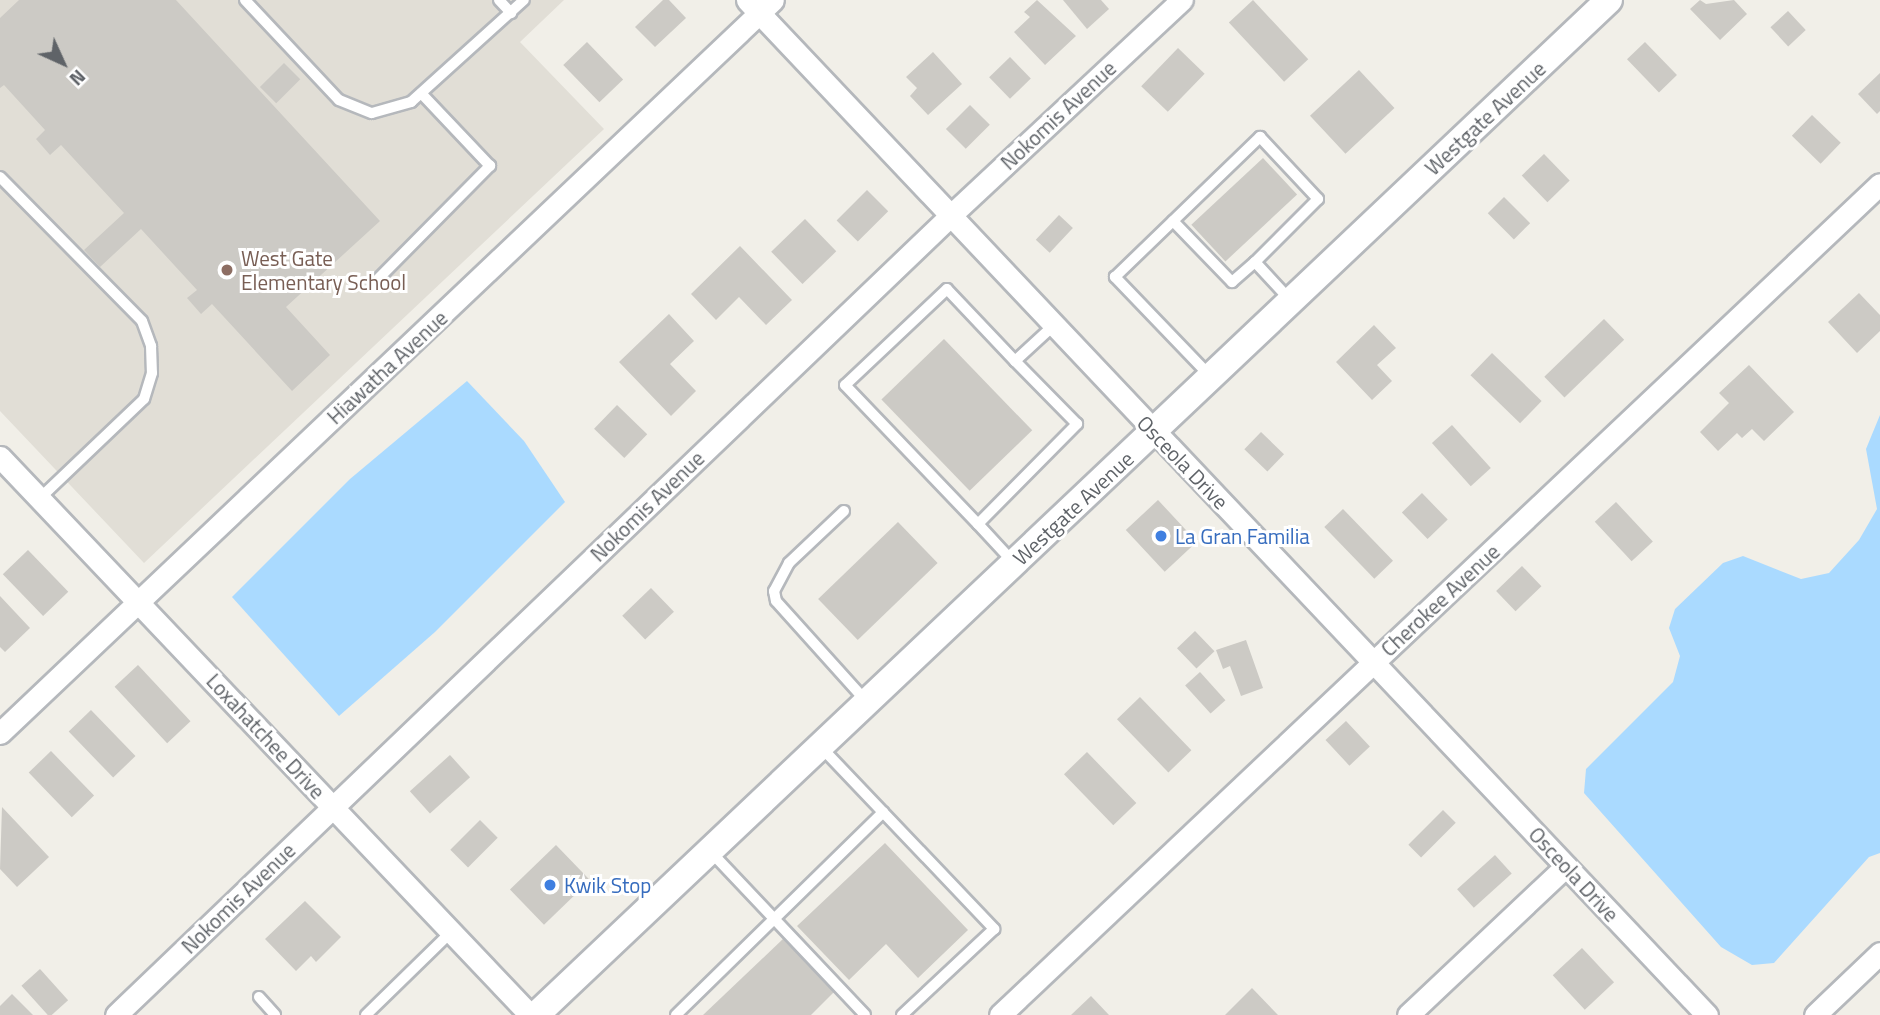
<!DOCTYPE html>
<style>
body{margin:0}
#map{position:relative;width:1880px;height:1015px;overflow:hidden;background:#f1efe8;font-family:"Titillium Web",sans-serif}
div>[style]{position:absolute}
.education>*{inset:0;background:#e1ded6}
.water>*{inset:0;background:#aadaff}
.building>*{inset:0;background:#cccac5;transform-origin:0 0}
.roads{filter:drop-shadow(2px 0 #b5b8bc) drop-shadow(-2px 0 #b5b8bc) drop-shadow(0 2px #b5b8bc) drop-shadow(0 -2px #b5b8bc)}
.service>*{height:10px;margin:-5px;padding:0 5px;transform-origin:5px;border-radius:5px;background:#fff}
.minor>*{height:21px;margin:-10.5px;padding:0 10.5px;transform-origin:10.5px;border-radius:10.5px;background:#fff}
.tertiary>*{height:26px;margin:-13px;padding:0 13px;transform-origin:13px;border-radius:13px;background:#fff}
.dots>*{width:19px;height:19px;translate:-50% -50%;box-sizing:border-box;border:4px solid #fff;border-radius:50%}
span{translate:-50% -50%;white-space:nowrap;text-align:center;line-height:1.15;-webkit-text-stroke:6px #fff;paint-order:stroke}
.street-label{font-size:21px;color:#5f6368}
.education-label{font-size:21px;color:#785e54}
.left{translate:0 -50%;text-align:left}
.shop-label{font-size:21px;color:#366cbe}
.north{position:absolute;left:28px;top:28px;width:70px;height:70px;-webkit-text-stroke:5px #fff;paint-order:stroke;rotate:135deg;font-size:19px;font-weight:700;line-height:28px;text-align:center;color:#5f6368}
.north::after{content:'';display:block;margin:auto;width:24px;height:32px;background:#5f6368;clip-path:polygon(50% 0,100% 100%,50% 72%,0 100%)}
</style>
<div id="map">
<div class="education">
<i style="clip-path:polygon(0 0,564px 0,520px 42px,604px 129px,144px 563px,0 411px)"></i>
</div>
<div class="water">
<i style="clip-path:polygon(467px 381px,524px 441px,565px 502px,435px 632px,339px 716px,232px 597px,350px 479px)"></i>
<i style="clip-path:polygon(1880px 415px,1880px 853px,1869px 857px,1774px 963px,1752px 965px,1721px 947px,1584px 793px,1586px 769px,1673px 682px,1680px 656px,1669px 628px,1675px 609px,1723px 563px,1743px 556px,1801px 579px,1829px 573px,1859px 540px,1877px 509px,1866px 449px)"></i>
</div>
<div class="building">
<i style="clip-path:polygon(19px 0,176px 0,380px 221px,286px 307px,330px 355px,292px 391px,212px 304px,201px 314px,187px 298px,197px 290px,141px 229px,100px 267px,84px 250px,124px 213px,61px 145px,50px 155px,36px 139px,45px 130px,4px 85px,0 88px,0 18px)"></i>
<i style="clip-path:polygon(663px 0,669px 0,686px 18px,655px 47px,635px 27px)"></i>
<i style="clip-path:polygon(1037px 0,1076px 36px,1045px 65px,1014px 32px,1030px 17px,1024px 12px)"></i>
<i style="clip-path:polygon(1063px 0,1101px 0,1109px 9px,1087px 29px)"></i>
<i style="left:1253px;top:0;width:81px;height:33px;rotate:47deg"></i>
<i style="clip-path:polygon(1700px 0,1706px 4px,1734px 0,1747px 14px,1720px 40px,1690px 9px)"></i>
<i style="left:1788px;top:11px;width:26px;height:24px;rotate:47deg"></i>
<i style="left:587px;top:42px;width:52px;height:33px;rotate:46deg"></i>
<i style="left:1645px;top:42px;width:46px;height:25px;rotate:46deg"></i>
<i style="left:1178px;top:48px;width:37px;height:53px;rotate:44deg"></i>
<i style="clip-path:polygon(933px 52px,962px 84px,928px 115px,910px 96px,917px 88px,906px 77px)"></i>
<i style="left:1010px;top:57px;width:30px;height:29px;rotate:46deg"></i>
<i style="left:284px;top:63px;width:23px;height:34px;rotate:45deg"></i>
<i style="left:1359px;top:70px;width:52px;height:67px;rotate:47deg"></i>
<i style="clip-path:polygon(1880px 73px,1880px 111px,1877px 114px,1858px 94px)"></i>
<i style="left:970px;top:105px;width:28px;height:34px;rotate:45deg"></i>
<i style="left:1812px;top:115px;width:40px;height:29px;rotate:44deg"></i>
<i style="left:1544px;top:154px;width:37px;height:31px;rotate:46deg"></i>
<i style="left:1263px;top:158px;width:50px;height:98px;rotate:47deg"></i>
<i style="left:867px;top:190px;width:30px;height:43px;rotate:45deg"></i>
<i style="left:1504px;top:197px;width:37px;height:23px;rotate:45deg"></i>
<i style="left:1059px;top:215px;width:19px;height:34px;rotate:43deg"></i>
<i style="left:805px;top:219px;width:45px;height:47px;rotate:46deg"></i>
<i style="clip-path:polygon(740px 246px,792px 300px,766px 325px,739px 297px,716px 320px,691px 294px)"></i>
<i style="clip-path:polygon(1859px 293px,1880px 315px,1880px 331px,1857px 353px,1828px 322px)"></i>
<i style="clip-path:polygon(669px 314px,694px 341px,670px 364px,696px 391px,671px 416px,619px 362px)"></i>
<i style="left:1604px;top:319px;width:29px;height:83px;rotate:46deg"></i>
<i style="clip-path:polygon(1374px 325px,1396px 348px,1377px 365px,1392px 381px,1372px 400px,1336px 362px)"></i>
<i style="left:944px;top:339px;width:127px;height:87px;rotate:46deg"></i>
<i style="left:1492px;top:353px;width:69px;height:31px;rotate:44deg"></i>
<i style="clip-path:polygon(1749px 365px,1794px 412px,1764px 441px,1752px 429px,1742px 438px,1737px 433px,1718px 451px,1700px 432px,1729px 403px,1719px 393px)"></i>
<i style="left:617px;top:405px;width:42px;height:33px;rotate:44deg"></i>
<i style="left:1452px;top:425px;width:58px;height:27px;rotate:48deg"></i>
<i style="left:1261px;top:432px;width:32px;height:24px;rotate:44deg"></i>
<i style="left:1422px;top:493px;width:37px;height:28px;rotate:46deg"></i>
<i style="left:1158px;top:500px;width:57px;height:44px;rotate:47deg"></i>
<i style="left:1616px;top:502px;width:54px;height:29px;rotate:47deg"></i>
<i style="left:1343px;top:509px;width:72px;height:26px;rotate:46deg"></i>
<i style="left:898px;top:522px;width:57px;height:111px;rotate:46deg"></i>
<i style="left:28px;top:550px;width:58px;height:35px;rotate:46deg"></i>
<i style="left:1522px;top:566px;width:28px;height:36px;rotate:46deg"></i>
<i style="left:651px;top:588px;width:33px;height:40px;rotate:46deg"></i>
<i style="clip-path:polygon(0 596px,30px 628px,5px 652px,0 647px)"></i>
<i style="left:1195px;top:631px;width:28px;height:25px;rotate:46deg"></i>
<i style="clip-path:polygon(1246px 640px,1263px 688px,1241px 696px,1230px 666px,1223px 669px,1216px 650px)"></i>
<i style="left:138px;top:665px;width:77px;height:32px;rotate:47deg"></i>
<i style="left:1200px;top:672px;width:38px;height:20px;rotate:48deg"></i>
<i style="left:1140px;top:697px;width:74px;height:32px;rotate:46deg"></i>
<i style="left:91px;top:710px;width:64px;height:31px;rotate:46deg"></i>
<i style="left:1346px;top:721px;width:35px;height:28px;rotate:47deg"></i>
<i style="left:51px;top:751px;width:62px;height:31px;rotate:46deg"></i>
<i style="left:1087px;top:752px;width:71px;height:32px;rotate:46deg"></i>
<i style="left:450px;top:755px;width:30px;height:54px;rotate:48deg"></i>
<i style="clip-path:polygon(2px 807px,49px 857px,17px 887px,0 869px)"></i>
<i style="left:1443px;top:810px;width:18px;height:49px;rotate:45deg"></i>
<i style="left:480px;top:820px;width:25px;height:42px;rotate:45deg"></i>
<i style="clip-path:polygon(885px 843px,968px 930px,918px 978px,886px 944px,849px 980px,797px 926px)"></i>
<i style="left:556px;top:845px;width:49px;height:64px;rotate:46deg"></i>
<i style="left:1495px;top:855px;width:25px;height:51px;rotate:48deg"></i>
<i style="clip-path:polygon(305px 901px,341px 937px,316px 962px,311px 956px,296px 971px,265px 939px)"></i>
<i style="clip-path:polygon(784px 938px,835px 991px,811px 1015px,703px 1015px)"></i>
<i style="left:1582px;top:948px;width:47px;height:40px;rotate:47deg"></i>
<i style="left:40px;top:969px;width:42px;height:25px;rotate:48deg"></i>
<i style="clip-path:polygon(1252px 988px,1278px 1015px,1225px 1015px)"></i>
<i style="clip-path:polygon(12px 994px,33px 1015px,0 1015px,0 1006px)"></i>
<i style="clip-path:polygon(1091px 996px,1109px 1015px,1071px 1015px)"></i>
</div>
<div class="roads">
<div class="service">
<i style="left:245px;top:0;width:137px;rotate:46.8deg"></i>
<i style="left:339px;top:100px;width:35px;rotate:22deg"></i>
<i style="left:372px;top:113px;width:41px;rotate:-15.8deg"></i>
<i style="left:411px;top:102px;width:152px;rotate:-42.1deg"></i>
<i style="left:499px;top:0;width:18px;rotate:47deg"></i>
<i style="left:0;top:177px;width:202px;rotate:45.4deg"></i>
<i style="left:142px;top:321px;width:27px;rotate:70deg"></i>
<i style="left:151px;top:346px;width:27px;rotate:88deg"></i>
<i style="left:152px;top:373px;width:27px;rotate:107deg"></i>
<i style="left:144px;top:399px;width:144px;rotate:136.4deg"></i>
<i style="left:1173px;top:221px;width:85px;rotate:46deg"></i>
<i style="left:1232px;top:282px;width:30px;rotate:-41deg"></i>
<i style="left:377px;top:280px;width:161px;rotate:-45.3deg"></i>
<i style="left:490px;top:166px;width:100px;rotate:-133.4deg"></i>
<i style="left:1015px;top:361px;width:99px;rotate:-133.4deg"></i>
<i style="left:947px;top:289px;width:140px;rotate:136.7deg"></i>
<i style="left:845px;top:385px;width:192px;rotate:46.3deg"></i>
<i style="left:978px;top:524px;width:141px;rotate:-45.3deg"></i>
<i style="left:1077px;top:424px;width:88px;rotate:-134.5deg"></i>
<i style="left:1015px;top:361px;width:52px;rotate:-42.6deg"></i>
<i style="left:1211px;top:377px;width:139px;rotate:-133.8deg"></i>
<i style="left:1115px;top:277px;width:202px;rotate:-44deg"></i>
<i style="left:1260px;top:137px;width:85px;rotate:46.9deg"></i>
<i style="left:1318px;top:199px;width:89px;rotate:135deg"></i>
<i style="left:1255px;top:262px;width:53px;rotate:47.3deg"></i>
<i style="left:844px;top:511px;width:76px;rotate:136.6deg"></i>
<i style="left:789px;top:563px;width:32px;rotate:118deg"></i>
<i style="left:774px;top:591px;width:10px;rotate:79deg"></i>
<i style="left:776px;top:601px;width:136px;rotate:48deg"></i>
<i style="left:978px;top:524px;width:53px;rotate:47.3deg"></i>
<i style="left:820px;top:746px;width:253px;rotate:46.4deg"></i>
<i style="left:994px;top:929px;width:126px;rotate:136.9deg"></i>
<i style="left:711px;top:852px;width:224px;rotate:46.6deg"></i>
<i style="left:259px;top:997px;width:24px;rotate:48deg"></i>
<i style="left:366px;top:1015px;width:119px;rotate:-44.3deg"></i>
<i style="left:676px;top:1015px;width:290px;rotate:-44.4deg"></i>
</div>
<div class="minor">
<i style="left:747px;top:0;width:1397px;rotate:46.6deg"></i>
<i style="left:0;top:457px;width:770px;rotate:46.47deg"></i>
<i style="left:0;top:733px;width:1065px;rotate:-43.48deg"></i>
<i style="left:116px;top:1015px;width:1155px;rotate:-43.77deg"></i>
<i style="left:950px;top:216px;width:317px;rotate:-43deg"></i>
<i style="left:1000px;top:1015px;width:1210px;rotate:-43.36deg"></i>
<i style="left:1408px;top:1015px;width:217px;rotate:-43.3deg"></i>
<i style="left:1815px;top:1015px;width:90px;rotate:-43.6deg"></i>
</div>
<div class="tertiary">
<i style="left:536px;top:1015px;width:1477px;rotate:-43.41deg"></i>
</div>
</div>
<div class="dots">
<i style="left:227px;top:270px;background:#8d6e63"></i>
<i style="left:1161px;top:536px;background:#3f7fe0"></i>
<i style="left:550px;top:885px;background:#3f7fe0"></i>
</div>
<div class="street-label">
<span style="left:1058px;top:115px;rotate:-43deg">Nokomis Avenue</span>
<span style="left:1485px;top:118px;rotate:-43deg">Westgate Avenue</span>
<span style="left:387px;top:367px;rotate:-43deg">Hiawatha Avenue</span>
<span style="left:1183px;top:462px;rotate:46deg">Osceola Drive</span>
<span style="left:647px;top:506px;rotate:-44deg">Nokomis Avenue</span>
<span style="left:1073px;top:508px;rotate:-43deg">Westgate Avenue</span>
<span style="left:1440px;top:600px;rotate:-43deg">Cherokee Avenue</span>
<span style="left:266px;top:736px;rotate:47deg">Loxahatchee Drive</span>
<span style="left:1574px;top:874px;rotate:47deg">Osceola Drive</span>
<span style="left:238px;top:898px;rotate:-44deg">Nokomis Avenue</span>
</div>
<div class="education-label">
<span class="left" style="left:241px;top:270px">West Gate<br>Elementary School</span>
</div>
<div class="shop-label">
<span class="left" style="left:1175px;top:536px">La Gran Familia</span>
<span class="left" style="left:564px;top:885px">Kwik Stop</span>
</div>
<div class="north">N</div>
</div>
